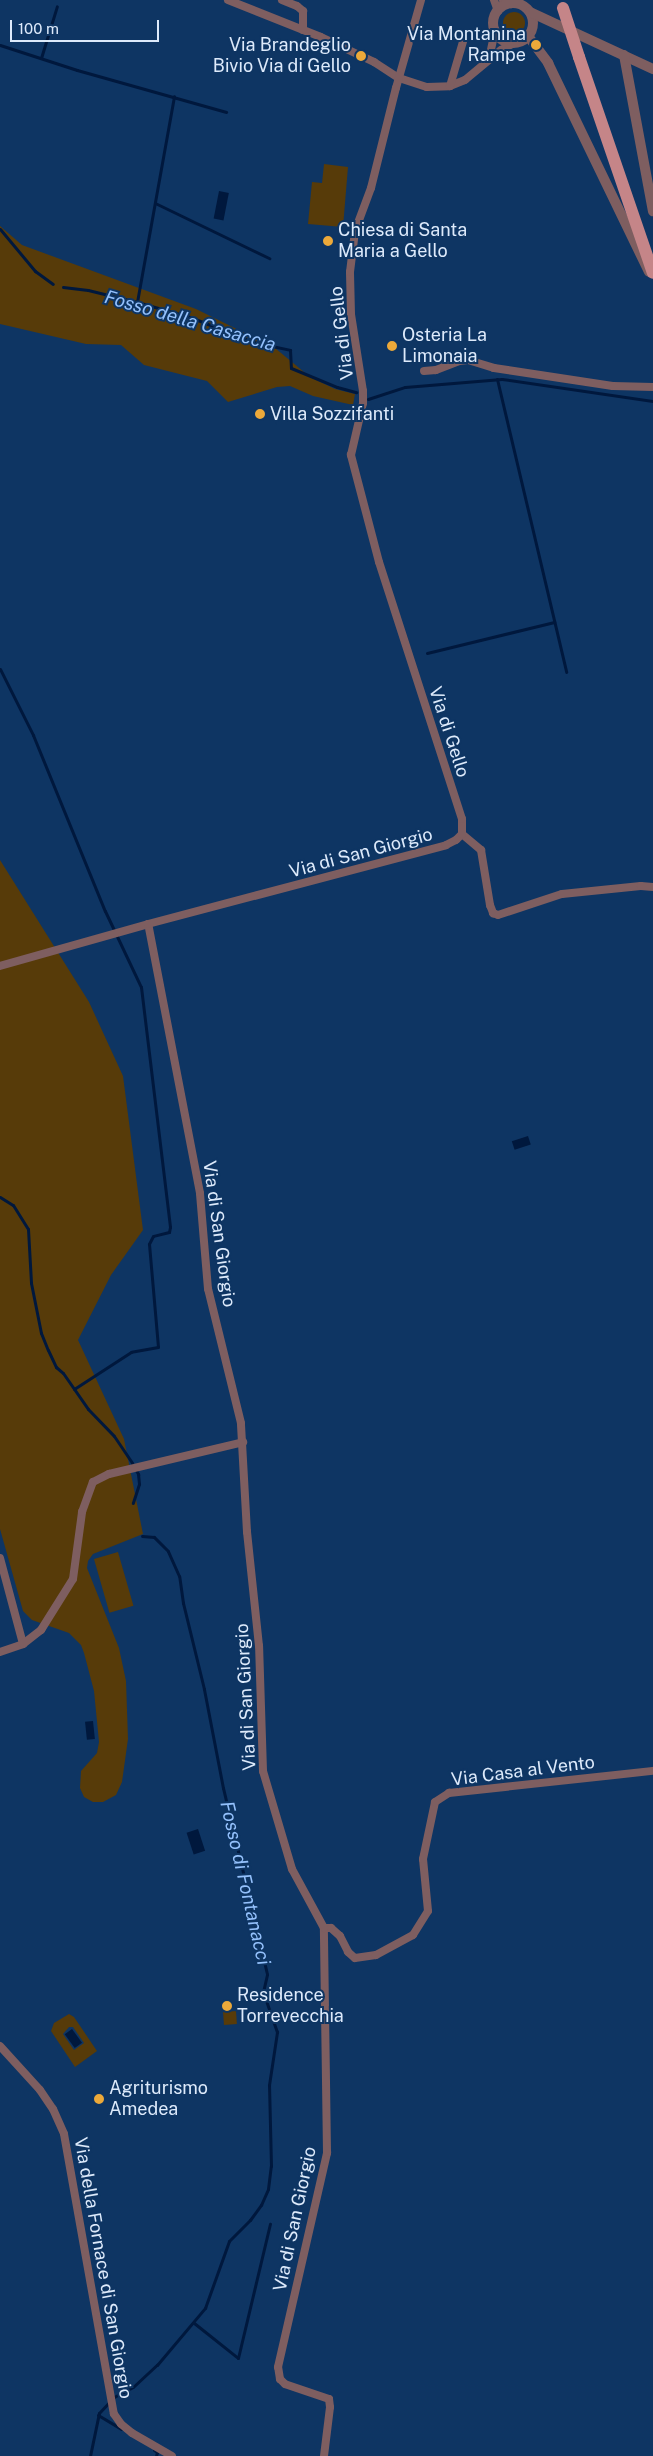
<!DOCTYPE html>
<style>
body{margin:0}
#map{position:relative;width:653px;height:2456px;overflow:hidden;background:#0e3563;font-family:"Public Sans",sans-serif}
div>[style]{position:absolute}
.green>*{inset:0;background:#573b09;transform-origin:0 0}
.round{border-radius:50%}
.water>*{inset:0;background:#00183d;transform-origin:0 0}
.stream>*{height:3px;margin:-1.5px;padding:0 1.5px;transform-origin:1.5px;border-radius:1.5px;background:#00183d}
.minor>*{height:8px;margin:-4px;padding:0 4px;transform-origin:4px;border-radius:4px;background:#7e5e60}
.tertiary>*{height:10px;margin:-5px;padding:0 5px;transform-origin:5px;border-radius:5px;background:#7e5e60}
.tertiary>.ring{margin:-5px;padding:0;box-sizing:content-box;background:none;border:10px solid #7e5e60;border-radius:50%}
.primary>*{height:12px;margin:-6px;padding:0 6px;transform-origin:6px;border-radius:6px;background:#c58588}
.primary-bridge>*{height:12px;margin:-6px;padding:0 6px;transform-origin:6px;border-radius:6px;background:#c58588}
.dots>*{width:14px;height:14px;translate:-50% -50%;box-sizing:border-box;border:2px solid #0e3563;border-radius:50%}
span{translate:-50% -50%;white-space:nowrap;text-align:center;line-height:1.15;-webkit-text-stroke:4px #0e3563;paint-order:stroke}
.poi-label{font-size:18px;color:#ddeafb}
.right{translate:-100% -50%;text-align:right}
.left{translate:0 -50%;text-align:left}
.street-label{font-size:18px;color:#ddeafb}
.water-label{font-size:19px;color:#94c1fc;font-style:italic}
.scale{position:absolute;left:10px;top:20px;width:149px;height:22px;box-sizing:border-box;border:2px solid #ddeafb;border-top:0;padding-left:6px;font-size:15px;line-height:18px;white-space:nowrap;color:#ddeafb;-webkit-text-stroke:4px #0e3563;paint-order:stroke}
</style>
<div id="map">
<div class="green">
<i class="round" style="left:503px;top:12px;width:22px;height:22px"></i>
<i style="clip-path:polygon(324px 164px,348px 167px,343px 227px,308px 224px,312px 182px,322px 183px)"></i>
<i style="clip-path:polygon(0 226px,22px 245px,196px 309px,275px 348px,310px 377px,335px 389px,355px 394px,353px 405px,313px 396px,290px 386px,277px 387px,228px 402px,207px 381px,144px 365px,121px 345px,86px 344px,0 324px)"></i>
<i style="clip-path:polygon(0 860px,89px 1002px,123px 1076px,143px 1230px,111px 1275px,78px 1340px,124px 1439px,143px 1534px,93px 1554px,88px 1561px,87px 1568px,119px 1648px,126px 1681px,128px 1739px,122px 1782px,116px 1795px,103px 1802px,93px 1802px,84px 1797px,80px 1788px,81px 1771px,97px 1753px,99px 1742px,94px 1691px,84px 1653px,81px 1645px,69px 1633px,32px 1620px,23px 1611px,0 1529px)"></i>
<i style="left:118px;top:1552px;width:56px;height:25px;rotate:74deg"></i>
<i style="left:236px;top:2011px;width:13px;height:13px;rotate:86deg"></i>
<i style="clip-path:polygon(evenodd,69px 2014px,74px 2017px,97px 2051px,75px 2067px,51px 2031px,54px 2023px,69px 2014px,69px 2027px,73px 2027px,84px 2043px,74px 2050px,63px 2034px,69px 2027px)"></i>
</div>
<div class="water">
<i style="left:219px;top:191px;width:10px;height:28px;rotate:11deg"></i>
<i style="left:528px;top:1136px;width:9px;height:17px;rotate:72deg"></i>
<i style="left:93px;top:1721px;width:18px;height:8px;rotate:84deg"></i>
<i style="left:198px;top:1829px;width:23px;height:12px;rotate:72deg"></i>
<i style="left:72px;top:2029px;width:17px;height:9px;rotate:54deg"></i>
</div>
<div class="stream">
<i style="left:0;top:45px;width:81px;rotate:18deg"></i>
<i style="left:77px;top:70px;width:155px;rotate:15.7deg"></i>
<i style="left:41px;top:58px;width:54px;rotate:-72.9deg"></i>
<i style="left:155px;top:203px;width:127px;rotate:25.8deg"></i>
<i style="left:0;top:229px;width:55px;rotate:50.2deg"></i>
<i style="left:35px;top:271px;width:22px;rotate:36deg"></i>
<i style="left:63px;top:287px;width:25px;rotate:7deg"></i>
<i style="left:88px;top:290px;width:50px;rotate:13.8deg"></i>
<i style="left:137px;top:302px;width:55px;rotate:15.8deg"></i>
<i style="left:190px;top:317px;width:68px;rotate:21.6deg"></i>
<i style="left:253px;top:342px;width:38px;rotate:12deg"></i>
<i style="left:290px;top:350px;width:18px;rotate:87deg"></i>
<i style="left:291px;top:368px;width:50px;rotate:22.4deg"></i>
<i style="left:337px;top:387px;width:20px;rotate:15deg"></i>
<i style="left:137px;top:302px;width:209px;rotate:-79.8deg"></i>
<i style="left:497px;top:379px;width:301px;rotate:76.7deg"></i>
<i style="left:368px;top:399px;width:39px;rotate:-18deg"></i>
<i style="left:405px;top:387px;width:97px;rotate:-4.7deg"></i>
<i style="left:502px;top:379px;width:153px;rotate:8.3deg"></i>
<i style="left:427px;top:653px;width:131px;rotate:-13.7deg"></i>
<i style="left:0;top:669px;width:74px;rotate:63.4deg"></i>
<i style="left:33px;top:735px;width:190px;rotate:67.8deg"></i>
<i style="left:105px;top:911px;width:84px;rotate:64.7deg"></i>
<i style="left:141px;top:987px;width:242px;rotate:83.1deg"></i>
<i style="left:170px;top:1227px;width:5px;rotate:101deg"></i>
<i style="left:169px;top:1232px;width:16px;rotate:166deg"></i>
<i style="left:153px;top:1236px;width:9px;rotate:117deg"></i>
<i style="left:149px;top:1244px;width:103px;rotate:85deg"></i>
<i style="left:158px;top:1347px;width:27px;rotate:170deg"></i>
<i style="left:131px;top:1352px;width:68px;rotate:147deg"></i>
<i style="left:0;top:1197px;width:15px;rotate:32deg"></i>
<i style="left:13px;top:1205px;width:28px;rotate:58deg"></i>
<i style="left:28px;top:1229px;width:54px;rotate:86.8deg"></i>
<i style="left:31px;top:1283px;width:51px;rotate:78.7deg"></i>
<i style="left:41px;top:1333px;width:18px;rotate:68deg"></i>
<i style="left:48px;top:1350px;width:19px;rotate:65deg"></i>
<i style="left:56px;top:1367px;width:9px;rotate:41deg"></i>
<i style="left:63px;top:1373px;width:44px;rotate:55.2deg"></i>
<i style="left:88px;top:1409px;width:37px;rotate:46deg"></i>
<i style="left:114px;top:1436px;width:32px;rotate:56deg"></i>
<i style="left:132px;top:1463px;width:13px;rotate:61deg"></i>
<i style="left:138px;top:1474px;width:10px;rotate:84deg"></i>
<i style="left:139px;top:1484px;width:20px;rotate:108deg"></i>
<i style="left:194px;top:2323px;width:56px;rotate:38.5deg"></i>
<i style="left:238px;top:2358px;width:138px;rotate:-76.6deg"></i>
<i style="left:98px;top:2415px;width:27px;rotate:31deg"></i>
<i style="left:154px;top:2450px;width:4px;rotate:34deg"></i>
<i style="left:157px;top:2452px;width:4px;rotate:104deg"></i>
<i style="left:90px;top:2456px;width:44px;rotate:-78.2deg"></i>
<i style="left:99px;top:2413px;width:22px;rotate:-47deg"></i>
<i style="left:114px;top:2397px;width:21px;rotate:-28deg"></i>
<i style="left:133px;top:2387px;width:33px;rotate:-43deg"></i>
<i style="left:157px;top:2365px;width:75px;rotate:-49.9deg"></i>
<i style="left:205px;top:2308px;width:71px;rotate:-70.3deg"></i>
<i style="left:229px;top:2241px;width:30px;rotate:-45deg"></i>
<i style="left:250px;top:2220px;width:19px;rotate:-54deg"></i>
<i style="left:261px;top:2205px;width:17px;rotate:-66deg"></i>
<i style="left:268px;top:2189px;width:23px;rotate:-83deg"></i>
<i style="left:271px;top:2166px;width:81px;rotate:-91.4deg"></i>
<i style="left:269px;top:2085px;width:54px;rotate:-81.4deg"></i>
<i style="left:277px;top:2032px;width:42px;rotate:-109.3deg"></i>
<i style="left:263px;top:1992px;width:18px;rotate:-77deg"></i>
<i style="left:267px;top:1974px;width:191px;rotate:-103.3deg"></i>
<i style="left:223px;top:1788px;width:101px;rotate:-100.9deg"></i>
<i style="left:204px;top:1689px;width:89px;rotate:-103.7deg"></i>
<i style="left:183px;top:1603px;width:27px;rotate:-98deg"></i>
<i style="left:179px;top:1576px;width:27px;rotate:-114deg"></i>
<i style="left:168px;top:1551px;width:20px;rotate:-135deg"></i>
<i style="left:154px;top:1537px;width:12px;rotate:-175deg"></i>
</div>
<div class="minor">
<i style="left:228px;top:0;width:100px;rotate:21.7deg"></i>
<i style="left:321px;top:37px;width:59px;rotate:25.3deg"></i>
<i style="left:374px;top:62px;width:30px;rotate:33deg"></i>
<i style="left:399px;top:78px;width:29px;rotate:18deg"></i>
<i style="left:427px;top:87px;width:23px;rotate:-2deg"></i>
<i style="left:450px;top:86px;width:16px;rotate:-22deg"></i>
<i style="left:465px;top:80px;width:47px;rotate:-39.8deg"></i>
<i style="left:501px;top:50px;width:17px;rotate:-28deg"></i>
<i style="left:282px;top:0;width:16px;rotate:22deg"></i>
<i style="left:297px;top:6px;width:8px;rotate:40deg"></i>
<i style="left:303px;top:11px;width:19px;rotate:90deg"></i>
<i style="left:494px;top:0;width:12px;rotate:70deg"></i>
<i style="left:503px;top:0;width:9px;rotate:27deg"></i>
<i style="left:489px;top:59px;width:30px;rotate:-78deg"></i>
<i style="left:450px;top:86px;width:50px;rotate:-73.7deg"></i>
<i style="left:424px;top:371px;width:12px;rotate:-5deg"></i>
<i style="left:436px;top:370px;width:25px;rotate:-21deg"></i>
<i style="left:459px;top:361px;width:9px;rotate:-6deg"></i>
<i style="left:468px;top:360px;width:27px;rotate:17deg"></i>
<i style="left:494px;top:368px;width:120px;rotate:8.6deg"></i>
<i style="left:613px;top:386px;width:40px;rotate:1.4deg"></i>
<i style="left:462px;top:834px;width:25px;rotate:40deg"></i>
<i style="left:481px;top:850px;width:56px;rotate:80.7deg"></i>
<i style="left:490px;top:905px;width:9px;rotate:69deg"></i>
<i style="left:493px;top:913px;width:5px;rotate:22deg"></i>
<i style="left:498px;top:915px;width:67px;rotate:-18.2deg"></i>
<i style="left:562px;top:894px;width:79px;rotate:-5.8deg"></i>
<i style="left:641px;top:886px;width:12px;rotate:5deg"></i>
<i style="left:0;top:966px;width:154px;rotate:-15.8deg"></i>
<i style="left:0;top:1558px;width:89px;rotate:75deg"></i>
<i style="left:0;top:1652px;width:24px;rotate:-19deg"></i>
<i style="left:23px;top:1644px;width:23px;rotate:-38deg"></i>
<i style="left:41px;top:1630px;width:60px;rotate:-57.9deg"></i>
<i style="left:73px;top:1579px;width:68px;rotate:-82.3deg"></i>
<i style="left:82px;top:1512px;width:32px;rotate:-70deg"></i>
<i style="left:93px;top:1482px;width:18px;rotate:-27deg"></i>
<i style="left:109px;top:1474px;width:138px;rotate:-13.4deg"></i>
<i style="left:324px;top:1928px;width:7px"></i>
<i style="left:331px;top:1928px;width:12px;rotate:42deg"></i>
<i style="left:340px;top:1936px;width:18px;rotate:63deg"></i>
<i style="left:348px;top:1952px;width:9px;rotate:41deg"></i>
<i style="left:355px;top:1958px;width:21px;rotate:-8deg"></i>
<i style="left:376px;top:1955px;width:42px;rotate:-28.4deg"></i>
<i style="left:413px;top:1935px;width:28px;rotate:-58deg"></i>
<i style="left:428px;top:1911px;width:52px;rotate:-95.5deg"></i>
<i style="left:423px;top:1859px;width:58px;rotate:-78.1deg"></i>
<i style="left:435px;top:1802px;width:17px;rotate:-33deg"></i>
<i style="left:449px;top:1793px;width:205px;rotate:-6.2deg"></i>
<i style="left:0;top:2046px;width:59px;rotate:47.7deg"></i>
<i style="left:40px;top:2090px;width:23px;rotate:56deg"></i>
<i style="left:53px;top:2109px;width:27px;rotate:66deg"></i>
<i style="left:64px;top:2134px;width:284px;rotate:79.9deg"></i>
<i style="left:114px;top:2414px;width:12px;rotate:55deg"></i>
<i style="left:121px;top:2424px;width:14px;rotate:39deg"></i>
<i style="left:132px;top:2433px;width:46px;rotate:29.9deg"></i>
<i style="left:324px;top:2456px;width:49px;rotate:-83deg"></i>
<i style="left:330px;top:2407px;width:8px;rotate:-97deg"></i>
<i style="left:329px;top:2399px;width:46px;rotate:-161.2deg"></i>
<i style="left:285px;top:2384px;width:7px;rotate:-135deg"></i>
<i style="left:280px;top:2379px;width:12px;rotate:-99deg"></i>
<i style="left:278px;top:2367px;width:220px;rotate:-77.1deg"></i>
<i style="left:327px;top:2153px;width:225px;rotate:-90.8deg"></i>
<i style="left:324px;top:1928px;width:67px;rotate:-118.5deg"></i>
<i style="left:292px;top:1869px;width:102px;rotate:-106.5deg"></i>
<i style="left:263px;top:1771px;width:125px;rotate:-91.8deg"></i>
<i style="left:259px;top:1646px;width:115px;rotate:-96deg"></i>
<i style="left:247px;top:1532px;width:109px;rotate:-93.2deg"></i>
<i style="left:241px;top:1423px;width:138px;rotate:-103.8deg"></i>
<i style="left:208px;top:1289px;width:96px;rotate:-94.8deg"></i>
<i style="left:200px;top:1193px;width:274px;rotate:-100.9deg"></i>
<i style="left:148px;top:924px;width:308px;rotate:-14.8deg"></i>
<i style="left:446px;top:845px;width:11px;rotate:-27deg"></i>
<i style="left:456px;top:840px;width:8px;rotate:-45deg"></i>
<i style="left:462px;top:834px;width:15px;rotate:-90deg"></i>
<i style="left:462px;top:819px;width:270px;rotate:-107.9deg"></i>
<i style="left:379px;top:562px;width:111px;rotate:-104.7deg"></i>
<i style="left:351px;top:455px;width:53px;rotate:-77deg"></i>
<i style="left:363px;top:403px;width:12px;rotate:-90deg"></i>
<i style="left:363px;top:391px;width:78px;rotate:-98.9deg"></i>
<i style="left:351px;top:314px;width:42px;rotate:-91.4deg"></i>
<i style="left:350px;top:272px;width:41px;rotate:-83deg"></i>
<i style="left:355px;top:231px;width:46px;rotate:-69.6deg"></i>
<i style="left:371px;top:188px;width:103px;rotate:-76deg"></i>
<i style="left:396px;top:88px;width:91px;rotate:-74.1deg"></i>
</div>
<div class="tertiary">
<i class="ring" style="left:493px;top:3px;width:30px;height:30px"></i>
<i style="left:530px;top:12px;width:136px;rotate:24.9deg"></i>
<i style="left:528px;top:36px;width:34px;rotate:53deg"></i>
<i style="left:548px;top:63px;width:232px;rotate:64.2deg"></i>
<i style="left:624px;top:55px;width:159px;rotate:79.5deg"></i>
</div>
<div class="primary">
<i style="left:579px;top:57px;width:228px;rotate:71.1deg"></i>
</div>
<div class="primary-bridge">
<i style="left:563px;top:8px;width:52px;rotate:71.9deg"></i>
</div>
<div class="dots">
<i style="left:536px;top:45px;background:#eca93a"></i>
<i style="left:361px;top:56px;background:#eca93a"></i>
<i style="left:328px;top:241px;background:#eca93a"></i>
<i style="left:392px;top:346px;background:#eca93a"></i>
<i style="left:260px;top:414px;background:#eca93a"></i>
<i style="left:227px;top:2006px;background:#eca93a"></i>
<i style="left:99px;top:2099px;background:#eca93a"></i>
</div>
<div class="poi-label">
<span class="right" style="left:526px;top:45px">Via Montanina<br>Rampe</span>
<span class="right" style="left:351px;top:56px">Via Brandeglio<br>Bivio Via di Gello</span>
<span class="left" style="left:338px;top:241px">Chiesa di Santa<br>Maria a Gello</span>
<span class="left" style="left:402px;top:346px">Osteria La<br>Limonaia</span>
<span class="left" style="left:270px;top:414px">Villa Sozzifanti</span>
<span class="left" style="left:237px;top:2006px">Residence<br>Torrevecchia</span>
<span class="left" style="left:109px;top:2099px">Agriturismo<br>Amedea</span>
</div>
<div class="street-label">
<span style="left:342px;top:333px;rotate:-97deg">Via di Gello</span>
<span style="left:449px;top:732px;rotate:72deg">Via di Gello</span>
<span style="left:361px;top:853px;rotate:-15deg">Via di San Giorgio</span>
<span style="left:219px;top:1234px;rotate:82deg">Via di San Giorgio</span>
<span style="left:246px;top:1697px;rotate:-93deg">Via di San Giorgio</span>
<span style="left:523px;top:1771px;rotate:-7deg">Via Casa al Vento</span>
<span style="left:295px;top:2219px;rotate:-78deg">Via di San Giorgio</span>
<span style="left:103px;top:2268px;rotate:80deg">Via della Fornace di San Giorgio</span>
</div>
<div class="water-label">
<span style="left:190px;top:321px;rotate:16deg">Fosso della Casaccia</span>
<span style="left:245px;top:1883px;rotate:77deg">Fosso di Fontanacci</span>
</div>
<div class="scale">100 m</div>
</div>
